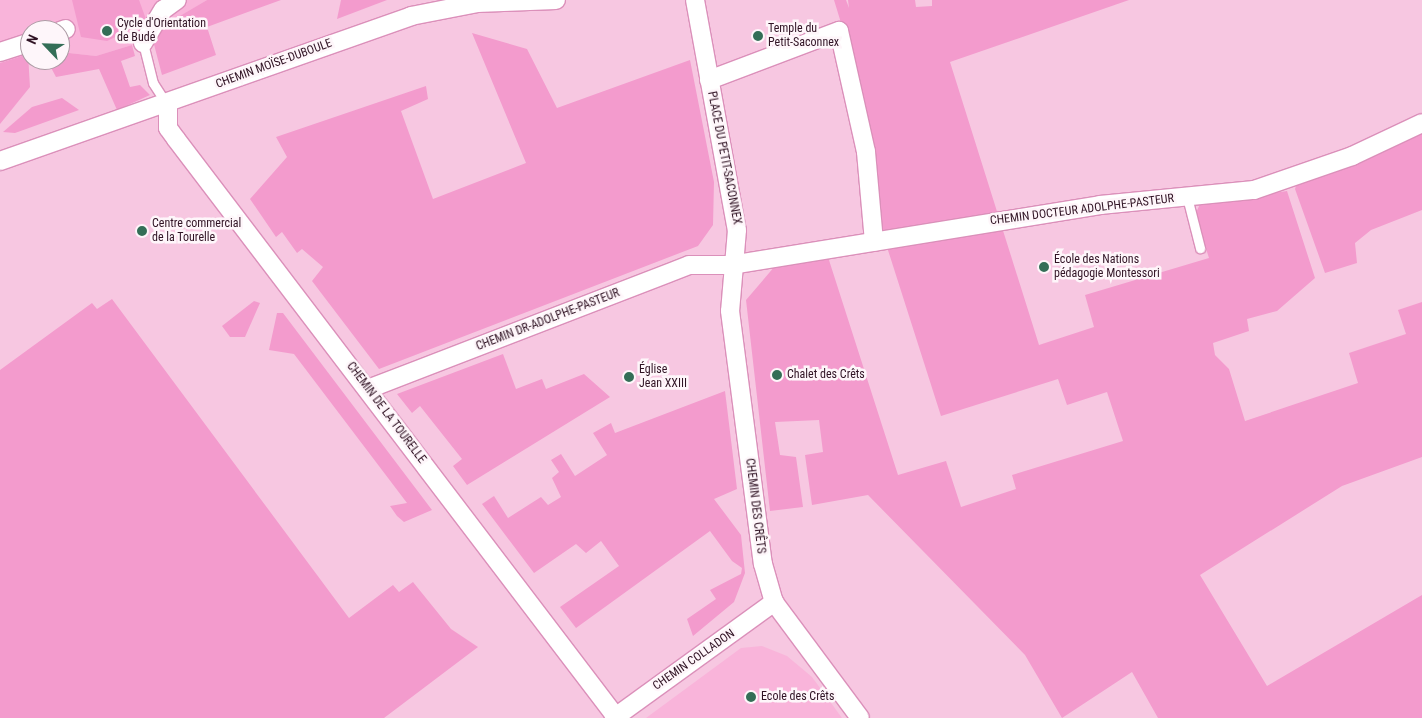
<!DOCTYPE html>
<meta charset="utf-8">
<style>
body{margin:0}
#map{position:relative;width:1422px;height:718px;overflow:hidden;background:#f7c7e1;font-family:"Roboto Condensed",sans-serif}
div>[style]{position:absolute}
.built>*{inset:0;background:#f9b4da}
.green>*{inset:0;background:#f39bcd}
.roads{filter:drop-shadow(1px 0 #db90ba) drop-shadow(-1px 0 #db90ba) drop-shadow(0 1px #db90ba) drop-shadow(0 -1px #db90ba)}
.lane>*{height:9px;margin:-4.5px;padding:0 4.5px;transform-origin:4.5px;border-radius:4.5px;background:#fff}
.street>*{height:18px;margin:-9px;padding:0 9px;transform-origin:9px;border-radius:9px;background:#fff}
.dots>*{width:14px;height:14px;translate:-50% -50%;box-sizing:border-box;border:2px solid #fef6fa;border-radius:50%}
span{translate:-50% -50%;white-space:nowrap;text-align:center;line-height:1.15;-webkit-text-stroke:5px #fef6fa;paint-order:stroke}
.poi-label{font-size:12px;color:#301324}
.left{translate:0 -50%;text-align:left}
.street-label{font-size:12px;color:#301324}
.north{position:absolute;left:20px;top:20px;width:50px;height:50px;box-sizing:border-box;background:#fef6fa;border:1px solid #ac9ba4;border-radius:50%;rotate:294deg;font-size:14px;font-weight:700;line-height:20px;text-align:center;color:#301324}
.north::after{content:'';display:block;margin:auto;width:18px;height:22px;background:#346e57;clip-path:polygon(50% 0,100% 100%,50% 72%,0 100%)}
</style>
<div id="map">
<div class="built">
<i style="clip-path:polygon(0 0,207px 0,132px 45px,96px 56px,60px 52px,60px 30px,30px 30px,30px 53px,0 63px)"></i>
<i style="clip-path:polygon(762px 646px,787px 656px,812px 677px,842px 718px,646px 718px,741px 648px)"></i>
</div>
<div class="green">
<i style="clip-path:polygon(72px 0,139px 0,147px 22px,107px 41px,81px 37px)"></i>
<i style="clip-path:polygon(207px 0,281px 0,207px 27px,216px 55px,162px 75px,151px 33px)"></i>
<i style="clip-path:polygon(341px 0,387px 0,337px 19px)"></i>
<i style="clip-path:polygon(834px 0,846px 0,849px 8px,848px 0,915px 0,916px 7px,932px 6px,932px 0,1129px 0,950px 62px,1039px 345px,1094px 327px,1085px 295px,1209px 258px,1195px 215px,1200px 204px,1287px 191px,1315px 278px,1277px 311px,1247px 319px,1249px 331px,1213px 343px,1215px 355px,1229px 369px,1245px 421px,1358px 383px,1349px 353px,1406px 334px,1398px 310px,1422px 302px,1422px 457px,1342px 486px,1200px 575px,1267px 686px,1422px 595px,1422px 718px,1158px 718px,1132px 672px,1062px 718px,1025px 655px,868px 495px,812px 505px,805px 455px,823px 452px,819px 420px,775px 422px,780px 455px,796px 457px,803px 507px,770px 511px,746px 300px,775px 266px,828px 257px,898px 475px,946px 461px,961px 507px,1016px 489px,1012px 475px,1123px 441px,1107px 392px,1067px 405px,1058px 379px,941px 416px,879px 222px,865px 101px)"></i>
<i style="clip-path:polygon(472px 33px,527px 49px,557px 108px,690px 60px,714px 182px,713px 225px,698px 246px,379px 369px,312px 281px,323px 267px,302px 249px,297px 253px,282px 232px,276px 237px,250px 199px,287px 157px,276px 137px,426px 86px,428px 99px,401px 111px,433px 199px,526px 163px)"></i>
<i style="clip-path:polygon(132px 45px,135px 56px,121px 61px,130px 87px,140px 85px,150px 95px,117px 110px,99px 69px,56px 77px,47px 60px,60px 60px,60px 52px,96px 56px)"></i>
<i style="clip-path:polygon(28px 54px,30px 87px,0 124px,0 63px)"></i>
<i style="clip-path:polygon(62px 98px,79px 110px,15px 133px,3px 132px,32px 107px)"></i>
<i style="clip-path:polygon(1422px 133px,1422px 210px,1371px 230px,1355px 243px,1357px 263px,1325px 273px,1295px 189px,1297px 183px)"></i>
<i style="clip-path:polygon(112px 299px,349px 618px,393px 585px,399px 592px,413px 582px,451px 629px,478px 647px,384px 718px,0 718px,0 370px,92px 303px,97px 309px)"></i>
<i style="clip-path:polygon(254px 301px,260px 303px,245px 337px,230px 337px,222px 326px)"></i>
<i style="clip-path:polygon(277px 313px,283px 313px,432px 510px,404px 522px,397px 516px,390px 506px,407px 503px,294px 354px,269px 350px)"></i>
<i style="clip-path:polygon(503px 354px,516px 389px,542px 379px,546px 389px,584px 374px,610px 397px,467px 485px,453px 466px,462px 459px,420px 406px,412px 413px,397px 394px)"></i>
<i style="clip-path:polygon(725px 391px,737px 489px,714px 499px,741px 535px,745px 573px,734px 602px,693px 636px,687px 619px,716px 599px,710px 590px,741px 574px,742px 568px,732px 561px,710px 531px,576px 628px,560px 607px,619px 566px,601px 541px,586px 553px,576px 544px,534px 573px,482px 504px,494px 496px,508px 518px,541px 497px,548px 505px,561px 497px,552px 478px,559px 472px,551px 460px,561px 454px,575px 476px,607px 455px,593px 433px,611px 423px,615px 433px)"></i>
</div>
<div class="roads">
<div class="lane">
<i style="left:143px;top:43px;width:41px;rotate:76deg"></i>
<i style="left:153px;top:83px;width:24px;rotate:57deg"></i>
<i style="left:1187px;top:197px;width:53px;rotate:75.7deg"></i>
</div>
<div class="street">
<i style="left:695px;top:0;width:234px;rotate:79.7deg"></i>
<i style="left:737px;top:230px;width:81px;rotate:94.9deg"></i>
<i style="left:730px;top:311px;width:255px;rotate:82.6deg"></i>
<i style="left:763px;top:564px;width:40px;rotate:74deg"></i>
<i style="left:774px;top:602px;width:144px;rotate:53.4deg"></i>
<i style="left:60px;top:31px;width:6px;rotate:-18deg"></i>
<i style="left:143px;top:43px;width:39px;rotate:-59deg"></i>
<i style="left:163px;top:10px;width:17px;rotate:-36deg"></i>
<i style="left:0;top:52px;width:32px;rotate:-18deg"></i>
<i style="left:709px;top:80px;width:139px;rotate:-20.7deg"></i>
<i style="left:839px;top:31px;width:124px;rotate:77.4deg"></i>
<i style="left:866px;top:152px;width:90px;rotate:84.9deg"></i>
<i style="left:168px;top:106px;width:22px;rotate:90deg"></i>
<i style="left:168px;top:128px;width:14px;rotate:54deg"></i>
<i style="left:176px;top:139px;width:726px;rotate:52.72deg"></i>
<i style="left:0;top:161px;width:436px;rotate:-19.4deg"></i>
<i style="left:411px;top:16px;width:67px;rotate:-11.1deg"></i>
<i style="left:477px;top:3px;width:79px;rotate:-2.2deg"></i>
<i style="left:368px;top:389px;width:344px;rotate:-21.1deg"></i>
<i style="left:689px;top:265px;width:42px"></i>
<i style="left:731px;top:265px;width:374px;rotate:-9.2deg"></i>
<i style="left:1100px;top:205px;width:155px;rotate:-5.6deg"></i>
<i style="left:1254px;top:190px;width:104px;rotate:-19.1deg"></i>
<i style="left:1352px;top:156px;width:77px;rotate:-25.2deg"></i>
<i style="left:614px;top:718px;width:198px;rotate:-35.9deg"></i>
</div>
</div>
<div class="dots">
<i style="left:107px;top:31px;background:#346e57"></i>
<i style="left:758px;top:36px;background:#346e57"></i>
<i style="left:142px;top:231px;background:#346e57"></i>
<i style="left:1044px;top:267px;background:#346e57"></i>
<i style="left:777px;top:375px;background:#346e57"></i>
<i style="left:629px;top:377px;background:#346e57"></i>
<i style="left:751px;top:697px;background:#346e57"></i>
</div>
<div class="poi-label">
<span class="left" style="left:117px;top:31px">Cycle d'Orientation<br>de Budé</span>
<span class="left" style="left:768px;top:36px">Temple du<br>Petit-Saconnex</span>
<span class="left" style="left:152px;top:231px">Centre commercial<br>de la Tourelle</span>
<span class="left" style="left:1054px;top:267px">École des Nations<br>pédagogie Montessori</span>
<span class="left" style="left:639px;top:377px">Église<br>Jean XXIII</span>
<span class="left" style="left:787px;top:375px">Chalet des Crêts</span>
<span class="left" style="left:761px;top:697px">Ecole des Crêts</span>
</div>
<div class="street-label">
<span style="left:274px;top:64px;rotate:-20deg">CHEMIN MOÏSE-DUBOULE</span>
<span style="left:724px;top:158px;rotate:79deg">PLACE DU PETIT-SACONNEX</span>
<span style="left:1082px;top:210px;rotate:-7deg">CHEMIN DOCTEUR ADOLPHE-PASTEUR</span>
<span style="left:548px;top:320px;rotate:-21deg">CHEMIN DR-ADOLPHE-PASTEUR</span>
<span style="left:386px;top:413px;rotate:53deg">CHEMIN DE LA TOURELLE</span>
<span style="left:755px;top:506px;rotate:83deg">CHEMIN DES CRÊTS</span>
<span style="left:694px;top:660px;rotate:-35deg">CHEMIN COLLADON</span>
</div>
<div class="north">N</div>
</div>
